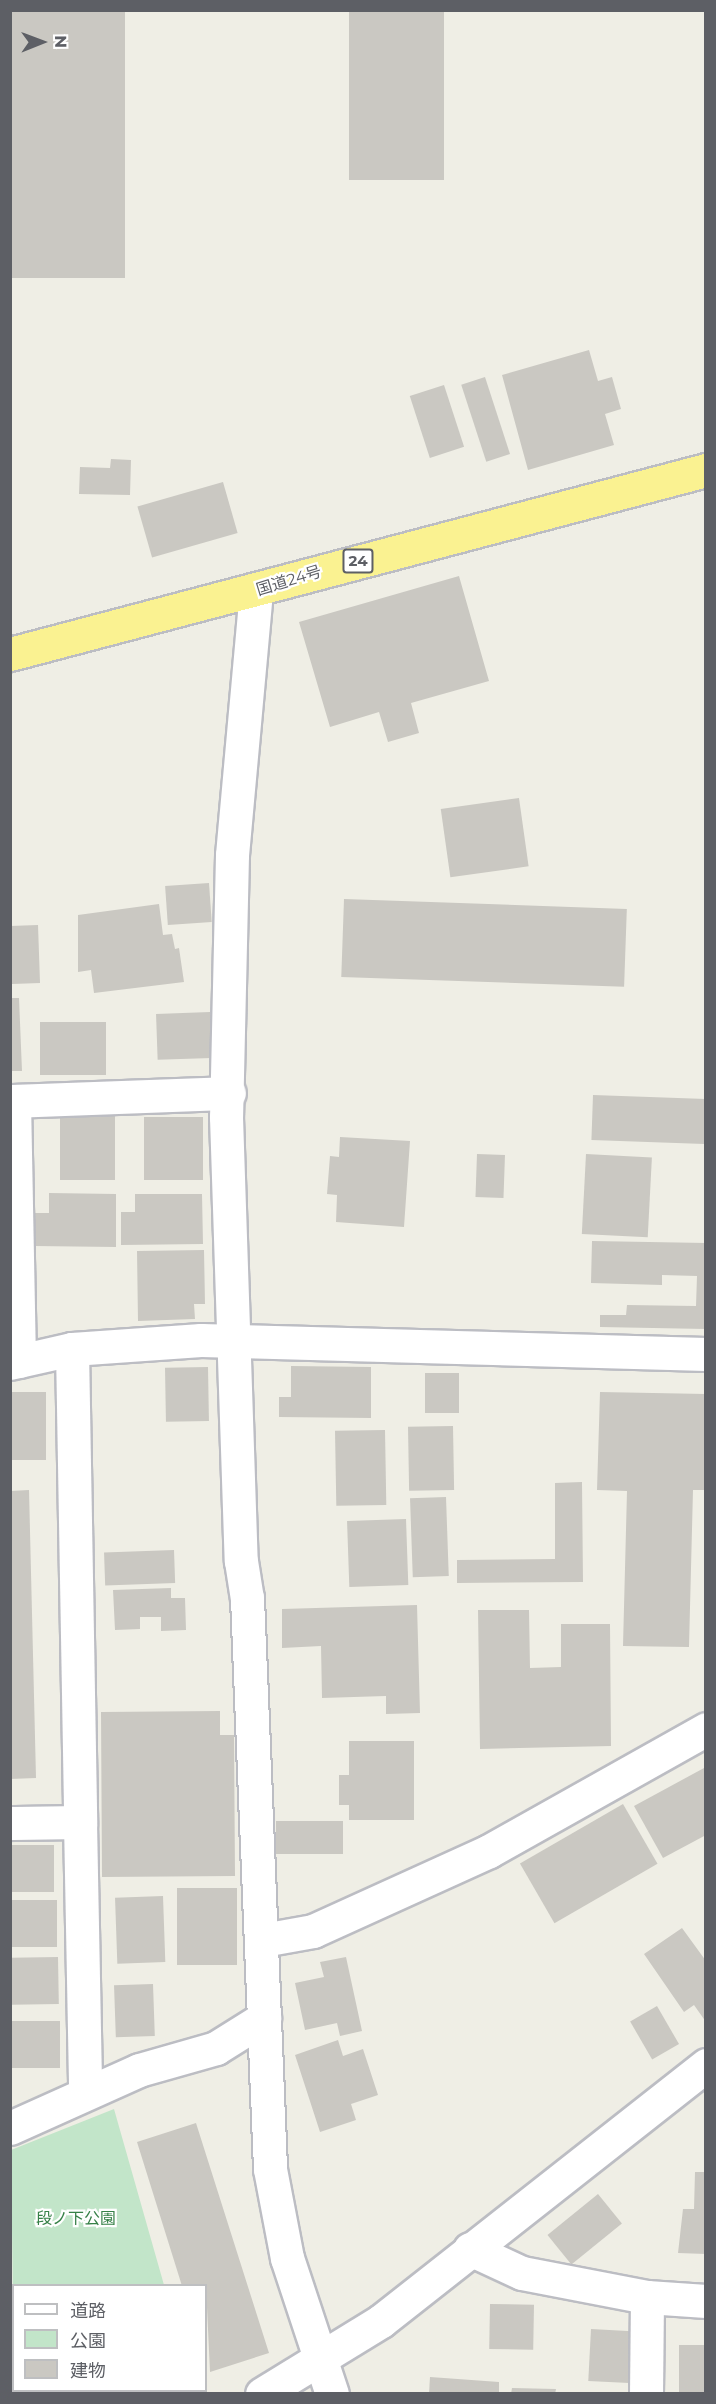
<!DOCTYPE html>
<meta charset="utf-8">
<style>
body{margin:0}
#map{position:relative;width:716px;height:2404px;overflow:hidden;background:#efeee5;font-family:Montserrat,"Noto Sans JP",sans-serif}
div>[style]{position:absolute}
.green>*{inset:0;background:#c2e5c9}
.building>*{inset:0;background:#cac8c2;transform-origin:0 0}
.roads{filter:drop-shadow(2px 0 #bcbdc3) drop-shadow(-2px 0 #bcbdc3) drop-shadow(0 2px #bcbdc3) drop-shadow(0 -2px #bcbdc3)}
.street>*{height:33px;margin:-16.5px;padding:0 16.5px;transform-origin:16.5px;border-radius:16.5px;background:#fff}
.highway>*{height:33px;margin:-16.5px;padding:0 16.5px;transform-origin:16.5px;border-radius:16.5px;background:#faf291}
span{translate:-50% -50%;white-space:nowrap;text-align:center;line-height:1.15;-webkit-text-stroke:4.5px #fff;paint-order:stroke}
.shield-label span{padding:2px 4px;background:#fff;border:2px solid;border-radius:4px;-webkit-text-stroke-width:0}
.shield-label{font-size:15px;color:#5d5f65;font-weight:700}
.street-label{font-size:16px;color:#5d5f65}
.park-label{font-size:16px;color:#378148}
.frame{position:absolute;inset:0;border:12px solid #5d5f65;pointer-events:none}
.legend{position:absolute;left:12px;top:2284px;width:195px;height:108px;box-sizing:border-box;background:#fff;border:2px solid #bebfc1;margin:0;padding:8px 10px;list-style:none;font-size:18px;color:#5d5f65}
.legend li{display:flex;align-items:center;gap:12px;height:30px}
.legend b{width:30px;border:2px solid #bebfc1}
.north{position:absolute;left:12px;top:12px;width:60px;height:60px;-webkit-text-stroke:4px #fff;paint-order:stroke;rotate:89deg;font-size:16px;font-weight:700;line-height:24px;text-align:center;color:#5d5f65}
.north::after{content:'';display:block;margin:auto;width:21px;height:27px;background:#5d5f65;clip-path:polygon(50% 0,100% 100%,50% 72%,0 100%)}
</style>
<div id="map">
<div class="green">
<i style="clip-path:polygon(114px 2109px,164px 2285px,14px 2286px,13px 2307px,11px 2150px)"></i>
<i style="clip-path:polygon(193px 2390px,194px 2393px,57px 2391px,57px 2390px)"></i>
</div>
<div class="building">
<i style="left:10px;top:10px;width:115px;height:268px"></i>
<i style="left:349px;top:10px;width:95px;height:170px"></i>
<i style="clip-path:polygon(589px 350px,598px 381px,612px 377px,621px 409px,605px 414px,614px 445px,528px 470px,502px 375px)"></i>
<i style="left:485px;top:377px;width:81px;height:25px;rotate:72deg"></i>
<i style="left:444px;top:385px;width:65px;height:36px;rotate:72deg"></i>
<i style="clip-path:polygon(111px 459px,131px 460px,130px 495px,79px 494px,80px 467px,110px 468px)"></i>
<i style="left:223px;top:482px;width:53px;height:89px;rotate:74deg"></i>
<i style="clip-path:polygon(459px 576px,489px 681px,411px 703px,419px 733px,388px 742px,379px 712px,330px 727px,299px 622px)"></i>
<i style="left:519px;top:798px;width:69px;height:79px;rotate:82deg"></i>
<i style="left:209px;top:883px;width:39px;height:44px;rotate:86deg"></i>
<i style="left:344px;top:899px;width:283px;height:78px;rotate:2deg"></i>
<i style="clip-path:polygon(159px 904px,163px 935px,172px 934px,175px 949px,179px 948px,184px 982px,94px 993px,91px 970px,78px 972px,78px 915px)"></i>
<i style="left:38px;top:925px;width:58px;height:28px;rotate:88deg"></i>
<i style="clip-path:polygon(10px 998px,19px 998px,22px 1071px,10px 1071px)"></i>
<i style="left:210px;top:1012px;width:46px;height:54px;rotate:88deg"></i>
<i style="left:106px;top:1022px;width:53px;height:66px;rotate:90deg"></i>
<i style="left:593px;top:1095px;width:113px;height:45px;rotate:2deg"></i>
<i style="left:60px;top:1112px;width:55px;height:68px"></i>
<i style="left:144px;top:1117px;width:59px;height:63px"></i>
<i style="clip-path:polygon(340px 1137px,410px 1141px,404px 1227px,336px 1222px,337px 1195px,327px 1194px,330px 1156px,339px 1157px)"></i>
<i style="left:477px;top:1154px;width:28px;height:43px;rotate:2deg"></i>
<i style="left:586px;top:1154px;width:66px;height:80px;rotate:3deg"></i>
<i style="clip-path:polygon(49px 1193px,116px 1194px,116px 1247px,34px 1246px,35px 1213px,49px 1213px)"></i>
<i style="clip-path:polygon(135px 1194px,202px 1194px,203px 1244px,121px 1245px,121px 1212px,135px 1212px)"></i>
<i style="clip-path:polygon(592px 1241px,706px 1243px,706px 1329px,600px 1327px,600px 1315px,626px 1315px,627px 1305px,696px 1306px,697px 1276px,662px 1275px,662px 1285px,591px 1283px)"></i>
<i style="clip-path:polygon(204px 1250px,205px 1304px,194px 1304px,195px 1319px,138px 1321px,137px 1251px)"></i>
<i style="clip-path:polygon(291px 1366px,371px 1367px,371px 1418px,279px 1417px,279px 1397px,291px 1397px)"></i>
<i style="left:208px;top:1367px;width:54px;height:43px;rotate:89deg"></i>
<i style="left:425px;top:1373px;width:34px;height:40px"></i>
<i style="left:10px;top:1392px;width:36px;height:68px"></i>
<i style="clip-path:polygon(600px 1392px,706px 1394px,706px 1490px,693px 1490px,689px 1647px,623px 1646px,627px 1491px,597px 1490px)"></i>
<i style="left:453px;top:1426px;width:64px;height:45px;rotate:89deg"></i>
<i style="left:385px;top:1430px;width:75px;height:50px;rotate:89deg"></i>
<i style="clip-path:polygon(582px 1482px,583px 1582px,457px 1583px,457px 1560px,555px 1559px,555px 1483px)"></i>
<i style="clip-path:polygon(29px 1490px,36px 1778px,10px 1779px,10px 1491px)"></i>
<i style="left:446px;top:1497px;width:79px;height:36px;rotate:88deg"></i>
<i style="left:406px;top:1519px;width:66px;height:59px;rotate:88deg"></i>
<i style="left:174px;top:1550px;width:33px;height:70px;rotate:88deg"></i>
<i style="clip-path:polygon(171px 1588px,171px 1598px,185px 1598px,186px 1630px,161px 1631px,161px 1617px,140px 1617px,140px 1629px,115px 1630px,113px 1590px)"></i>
<i style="clip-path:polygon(417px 1605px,420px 1713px,386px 1714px,386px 1696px,322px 1698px,321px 1646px,282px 1648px,282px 1609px)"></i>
<i style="clip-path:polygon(478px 1610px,529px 1610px,530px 1668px,561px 1667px,561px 1624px,610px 1624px,611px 1746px,480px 1749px)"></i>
<i style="clip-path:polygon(220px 1711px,220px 1735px,234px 1735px,235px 1876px,102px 1877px,101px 1712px)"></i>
<i style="clip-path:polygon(349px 1741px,414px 1741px,414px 1820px,349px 1820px,349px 1805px,339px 1805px,339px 1775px,349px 1775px)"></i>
<i style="clip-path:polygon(704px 1768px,706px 1835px,663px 1858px,634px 1806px)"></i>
<i style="left:623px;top:1804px;width:69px;height:119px;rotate:60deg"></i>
<i style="left:276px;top:1821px;width:67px;height:33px"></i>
<i style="left:54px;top:1845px;width:47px;height:44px;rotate:90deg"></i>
<i style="left:177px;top:1888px;width:60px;height:77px"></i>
<i style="left:163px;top:1896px;width:66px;height:48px;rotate:88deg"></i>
<i style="left:57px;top:1900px;width:47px;height:47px;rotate:90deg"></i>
<i style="clip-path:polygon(682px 1928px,706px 1961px,706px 2022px,694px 2005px,684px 2012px,644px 1954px)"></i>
<i style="left:58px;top:1957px;width:47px;height:47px;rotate:89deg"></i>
<i style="clip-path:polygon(346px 1957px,362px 2031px,340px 2036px,337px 2023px,305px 2030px,295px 1983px,324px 1977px,320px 1962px)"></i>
<i style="left:153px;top:1984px;width:52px;height:39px;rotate:88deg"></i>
<i style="left:657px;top:2006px;width:44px;height:31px;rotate:60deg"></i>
<i style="left:10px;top:2021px;width:50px;height:47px"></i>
<i style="clip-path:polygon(338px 2040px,343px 2056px,363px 2049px,378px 2095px,351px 2104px,356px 2120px,320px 2132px,295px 2055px)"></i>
<i style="clip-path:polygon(196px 2123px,269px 2353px,210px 2372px,206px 2286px,182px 2286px,137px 2142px)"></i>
<i style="clip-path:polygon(695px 2172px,706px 2172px,706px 2254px,678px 2253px,683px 2209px,694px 2209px)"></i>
<i style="left:598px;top:2194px;width:38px;height:65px;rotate:51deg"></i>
<i style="left:490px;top:2304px;width:44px;height:45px;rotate:1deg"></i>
<i style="left:591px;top:2329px;width:41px;height:52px;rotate:3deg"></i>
<i style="left:706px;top:2345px;width:49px;height:27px;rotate:90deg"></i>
<i style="clip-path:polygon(14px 2369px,14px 2390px,31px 2394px,10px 2394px)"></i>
<i style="clip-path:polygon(430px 2377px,499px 2382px,499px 2394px,429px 2394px)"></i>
<i style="clip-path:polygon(512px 2388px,556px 2389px,555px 2394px,511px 2394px)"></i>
</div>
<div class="roads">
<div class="street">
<i style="left:256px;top:591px;width:265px;rotate:95.2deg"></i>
<i style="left:232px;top:855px;width:262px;rotate:91.3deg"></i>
<i style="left:226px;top:1117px;width:444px;rotate:88.1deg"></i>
<i style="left:241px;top:1561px;width:37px;rotate:81deg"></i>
<i style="left:247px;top:1598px;width:571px;rotate:87.69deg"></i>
<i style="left:270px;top:2169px;width:91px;rotate:79.2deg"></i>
<i style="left:287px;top:2258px;width:143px;rotate:71.7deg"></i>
<i style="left:10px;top:1101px;width:219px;rotate:-2.1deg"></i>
<i style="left:14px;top:1101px;width:260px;rotate:88.9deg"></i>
<i style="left:72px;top:1349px;width:473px;rotate:89deg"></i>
<i style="left:10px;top:1363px;width:64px;rotate:-12.7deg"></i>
<i style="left:72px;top:1349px;width:129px;rotate:-4deg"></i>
<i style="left:201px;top:1340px;width:505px;rotate:1.59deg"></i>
<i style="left:10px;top:1823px;width:70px;rotate:-0.8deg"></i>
<i style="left:80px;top:1822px;width:271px;rotate:88.9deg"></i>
<i style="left:263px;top:1940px;width:51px;rotate:-10.2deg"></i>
<i style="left:313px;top:1931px;width:193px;rotate:-24.4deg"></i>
<i style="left:489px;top:1851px;width:249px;rotate:-29.3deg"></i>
<i style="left:10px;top:2128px;width:141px;rotate:-24.2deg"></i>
<i style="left:139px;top:2070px;width:80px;rotate:-15.9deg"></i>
<i style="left:216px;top:2048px;width:57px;rotate:-32deg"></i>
<i style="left:470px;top:2249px;width:57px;rotate:24.8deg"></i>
<i style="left:522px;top:2273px;width:127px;rotate:10.9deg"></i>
<i style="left:647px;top:2297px;width:59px;rotate:3.9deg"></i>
<i style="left:262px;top:2394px;width:140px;rotate:-31.5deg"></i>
<i style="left:381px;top:2321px;width:414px;rotate:-38.2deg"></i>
<i style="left:646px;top:2394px;width:97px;rotate:-89.4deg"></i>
</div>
<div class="highway">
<i style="left:10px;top:654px;width:720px;rotate:-14.81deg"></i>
</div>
</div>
<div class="shield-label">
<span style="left:358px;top:561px">24</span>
</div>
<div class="street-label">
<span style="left:289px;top:581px;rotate:-17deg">国道24号</span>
</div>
<div class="park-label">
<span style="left:76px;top:2219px">段ノ下公園</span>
</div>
<div class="frame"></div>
<ul class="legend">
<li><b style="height:8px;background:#fff"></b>道路</li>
<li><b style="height:16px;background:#c2e5c9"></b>公園</li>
<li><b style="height:16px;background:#cac8c2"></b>建物</li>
</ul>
<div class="north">N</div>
</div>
